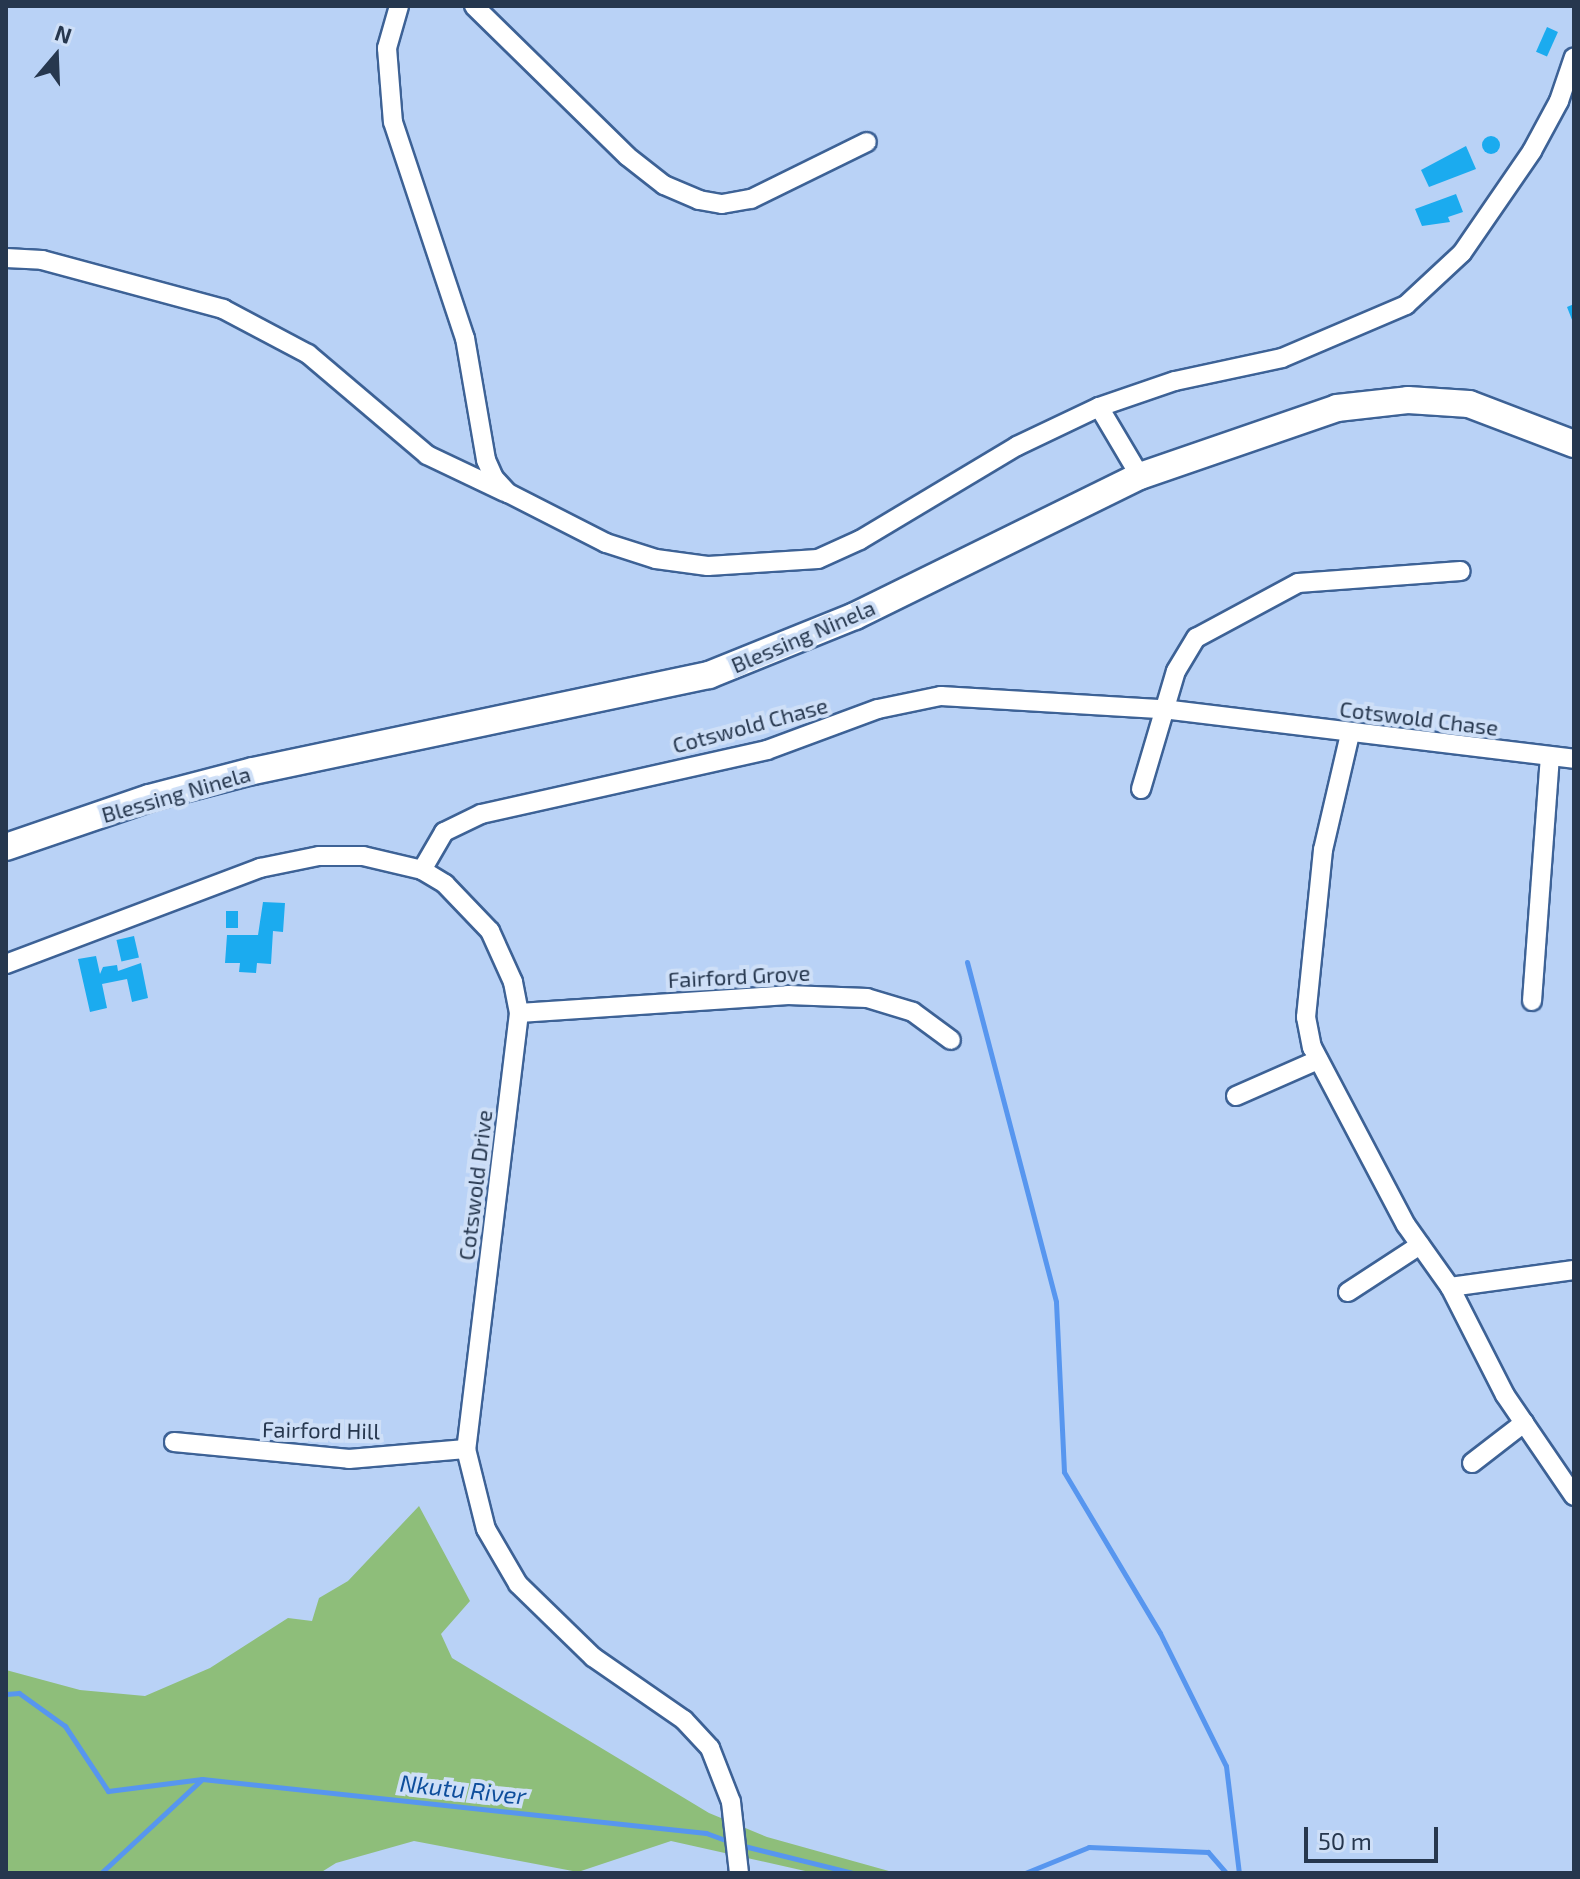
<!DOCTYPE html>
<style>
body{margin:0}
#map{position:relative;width:1580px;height:1879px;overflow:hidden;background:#b9d2f6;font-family:"Exo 2",sans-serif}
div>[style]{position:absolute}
.green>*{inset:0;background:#8ebe7a}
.stream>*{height:5px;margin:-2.5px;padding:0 2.5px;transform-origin:2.5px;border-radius:2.5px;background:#5796ef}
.building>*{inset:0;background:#1babef;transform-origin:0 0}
.round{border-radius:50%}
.roads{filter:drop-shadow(2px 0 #3d6296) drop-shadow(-2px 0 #3d6296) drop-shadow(0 2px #3d6296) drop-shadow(0 -2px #3d6296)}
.street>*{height:18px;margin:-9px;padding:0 9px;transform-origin:9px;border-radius:9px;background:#fff}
.secondary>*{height:26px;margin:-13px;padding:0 13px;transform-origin:13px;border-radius:13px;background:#fff}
span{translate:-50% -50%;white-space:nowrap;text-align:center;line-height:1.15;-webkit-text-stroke:8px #cedff7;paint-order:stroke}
.street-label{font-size:22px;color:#26374e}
.water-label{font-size:24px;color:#0e4e9c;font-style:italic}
.frame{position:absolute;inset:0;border:8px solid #26374e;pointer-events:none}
.north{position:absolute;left:16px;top:16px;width:80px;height:80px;-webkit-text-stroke:6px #cedff7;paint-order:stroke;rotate:19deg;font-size:22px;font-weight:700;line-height:32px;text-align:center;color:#26374e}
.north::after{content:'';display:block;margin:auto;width:28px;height:36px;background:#26374e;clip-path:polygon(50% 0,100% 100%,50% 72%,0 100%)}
.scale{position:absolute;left:1304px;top:1827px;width:134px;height:36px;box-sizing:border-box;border:4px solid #26374e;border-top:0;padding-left:10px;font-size:24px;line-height:28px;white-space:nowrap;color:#26374e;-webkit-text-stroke:6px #cedff7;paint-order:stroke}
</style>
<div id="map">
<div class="green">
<i style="clip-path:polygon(419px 1506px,470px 1601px,441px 1634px,452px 1658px,709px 1813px,767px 1837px,896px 1873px,814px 1873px,671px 1841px,578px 1872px,414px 1841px,336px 1863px,320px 1873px,6px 1873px,6px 1670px,80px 1690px,145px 1696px,210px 1668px,288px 1618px,312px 1621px,319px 1598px,348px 1581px)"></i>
</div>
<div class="stream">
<i style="left:967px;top:962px;width:351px;rotate:75.3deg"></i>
<i style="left:1056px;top:1302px;width:170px;rotate:87.3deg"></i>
<i style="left:1064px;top:1472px;width:187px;rotate:59.2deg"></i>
<i style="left:1160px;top:1633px;width:148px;rotate:63.6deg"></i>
<i style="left:1226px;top:1766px;width:108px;rotate:83.1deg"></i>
<i style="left:6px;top:1694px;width:13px;rotate:-4deg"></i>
<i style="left:19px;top:1693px;width:57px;rotate:35.7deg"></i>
<i style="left:65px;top:1726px;width:78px;rotate:56.5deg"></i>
<i style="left:108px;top:1791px;width:95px;rotate:-7.3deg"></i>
<i style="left:740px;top:1845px;width:116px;rotate:13.9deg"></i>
<i style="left:101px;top:1873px;width:138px;rotate:-42.9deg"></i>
<i style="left:202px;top:1779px;width:507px;rotate:6.12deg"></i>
<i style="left:706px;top:1833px;width:27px;rotate:20deg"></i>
<i style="left:1025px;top:1873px;width:69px;rotate:-22.1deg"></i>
<i style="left:1089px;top:1847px;width:119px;rotate:2.4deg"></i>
<i style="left:1208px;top:1852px;width:28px;rotate:49deg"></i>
</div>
<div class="building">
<i style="left:1547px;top:27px;width:12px;height:27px;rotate:24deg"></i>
<i class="round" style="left:1482px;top:136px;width:18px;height:18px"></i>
<i style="clip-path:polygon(1466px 146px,1476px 169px,1429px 187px,1421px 170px)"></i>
<i style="clip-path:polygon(1456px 194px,1463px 212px,1448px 217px,1450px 222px,1422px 226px,1415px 209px)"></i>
<i style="clip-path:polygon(1574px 304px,1574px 325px,1567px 307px)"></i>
<i style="clip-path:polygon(263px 902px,285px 903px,283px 932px,273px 931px,271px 964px,257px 963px,256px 973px,239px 972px,240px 963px,225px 963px,227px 935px,258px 935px)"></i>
<i style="left:226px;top:911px;width:12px;height:17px"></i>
<i style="left:134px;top:936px;width:22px;height:18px;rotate:77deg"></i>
<i style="clip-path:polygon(96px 956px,100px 974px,103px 967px,117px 965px,118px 971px,141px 963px,148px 998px,132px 1002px,127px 979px,102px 984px,107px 1008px,90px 1012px,78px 959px)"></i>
</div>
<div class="roads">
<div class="street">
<i style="left:399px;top:6px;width:44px;rotate:105.9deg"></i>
<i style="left:387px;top:48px;width:74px;rotate:85.4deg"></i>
<i style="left:393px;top:122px;width:228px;rotate:71.6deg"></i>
<i style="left:465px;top:338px;width:124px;rotate:80.2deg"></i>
<i style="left:486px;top:460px;width:20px;rotate:66deg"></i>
<i style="left:494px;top:478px;width:21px;rotate:47deg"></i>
<i style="left:508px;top:493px;width:110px;rotate:27deg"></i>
<i style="left:606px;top:543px;width:52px;rotate:17.7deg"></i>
<i style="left:656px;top:559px;width:52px;rotate:7.7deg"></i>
<i style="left:708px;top:566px;width:110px;rotate:-3.6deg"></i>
<i style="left:818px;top:559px;width:46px;rotate:-24.3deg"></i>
<i style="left:860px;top:540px;width:183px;rotate:-30.9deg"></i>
<i style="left:1017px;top:446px;width:91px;rotate:-25.4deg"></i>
<i style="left:1099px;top:407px;width:80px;rotate:-18.9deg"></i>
<i style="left:1175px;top:381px;width:109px;rotate:-12.1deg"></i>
<i style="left:1282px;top:358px;width:135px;rotate:-23.1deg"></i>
<i style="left:1406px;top:305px;width:76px;rotate:-42.9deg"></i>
<i style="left:1462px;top:253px;width:124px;rotate:-55.5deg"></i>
<i style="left:1532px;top:151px;width:57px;rotate:-61.6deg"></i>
<i style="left:1559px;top:101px;width:46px;rotate:-71.2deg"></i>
<i style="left:474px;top:6px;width:214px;rotate:44.4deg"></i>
<i style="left:627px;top:156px;width:47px;rotate:38.1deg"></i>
<i style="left:664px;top:185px;width:38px;rotate:23deg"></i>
<i style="left:699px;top:200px;width:23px;rotate:10deg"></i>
<i style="left:722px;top:204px;width:29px;rotate:-10deg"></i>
<i style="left:751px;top:199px;width:129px;rotate:-26.2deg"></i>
<i style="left:6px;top:258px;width:36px;rotate:3deg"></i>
<i style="left:42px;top:260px;width:188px;rotate:15.1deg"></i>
<i style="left:223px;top:309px;width:96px;rotate:27.9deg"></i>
<i style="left:308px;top:354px;width:156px;rotate:40.3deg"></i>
<i style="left:427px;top:455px;width:86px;rotate:25.4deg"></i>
<i style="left:1099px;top:407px;width:80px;rotate:59.3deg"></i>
<i style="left:1350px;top:734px;width:119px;rotate:103.1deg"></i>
<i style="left:1323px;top:850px;width:168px;rotate:95.8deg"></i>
<i style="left:1306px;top:1017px;width:31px;rotate:79deg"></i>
<i style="left:1312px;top:1047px;width:201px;rotate:62.2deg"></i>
<i style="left:1406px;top:1225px;width:76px;rotate:54.6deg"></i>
<i style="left:1450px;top:1287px;width:121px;rotate:63deg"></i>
<i style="left:1505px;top:1395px;width:122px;rotate:55.7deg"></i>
<i style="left:1141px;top:789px;width:123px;rotate:-73.5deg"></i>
<i style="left:1176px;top:671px;width:39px;rotate:-59deg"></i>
<i style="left:1196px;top:638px;width:116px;rotate:-28.3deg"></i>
<i style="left:1298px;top:583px;width:163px;rotate:-4.2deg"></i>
<i style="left:422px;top:870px;width:44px;rotate:-59.9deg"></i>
<i style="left:444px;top:832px;width:41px;rotate:-25.9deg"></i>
<i style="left:481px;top:814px;width:293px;rotate:-12.6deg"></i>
<i style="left:767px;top:750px;width:118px;rotate:-20.3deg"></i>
<i style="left:878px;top:709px;width:64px;rotate:-11.7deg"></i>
<i style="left:941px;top:696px;width:222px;rotate:3.4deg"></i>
<i style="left:1163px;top:709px;width:414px;rotate:6.9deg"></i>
<i style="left:6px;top:964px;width:272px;rotate:-20.7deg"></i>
<i style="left:260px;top:868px;width:60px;rotate:-11.5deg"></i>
<i style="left:319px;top:856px;width:44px"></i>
<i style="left:363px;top:856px;width:61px;rotate:13.3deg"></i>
<i style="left:422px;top:870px;width:27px;rotate:31deg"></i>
<i style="left:445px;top:884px;width:65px;rotate:46.2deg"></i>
<i style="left:490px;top:931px;width:56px;rotate:65.7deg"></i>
<i style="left:513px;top:982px;width:32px;rotate:79deg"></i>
<i style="left:519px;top:1013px;width:439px;rotate:96.9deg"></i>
<i style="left:466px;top:1449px;width:82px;rotate:76deg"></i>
<i style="left:486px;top:1529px;width:64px;rotate:59.8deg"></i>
<i style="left:518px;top:1584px;width:105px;rotate:44.2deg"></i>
<i style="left:593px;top:1657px;width:111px;rotate:34.7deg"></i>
<i style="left:684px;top:1720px;width:38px;rotate:47deg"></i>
<i style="left:710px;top:1748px;width:58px;rotate:68.7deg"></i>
<i style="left:731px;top:1802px;width:71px;rotate:83.6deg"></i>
<i style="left:1532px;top:1001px;width:245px;rotate:-85.8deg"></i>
<i style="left:519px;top:1013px;width:270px;rotate:-3.8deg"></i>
<i style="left:788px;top:995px;width:79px;rotate:2.2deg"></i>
<i style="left:867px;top:998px;width:48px;rotate:16.9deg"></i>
<i style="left:913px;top:1012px;width:47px;rotate:36.4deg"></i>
<i style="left:1236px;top:1096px;width:90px;rotate:-23.7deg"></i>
<i style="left:1450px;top:1287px;width:125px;rotate:-7.8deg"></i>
<i style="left:1348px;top:1292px;width:86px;rotate:-33.1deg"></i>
<i style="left:174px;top:1442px;width:176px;rotate:5.5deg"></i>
<i style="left:349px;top:1459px;width:117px;rotate:-4.9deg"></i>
<i style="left:1472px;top:1463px;width:66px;rotate:-37.6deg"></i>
</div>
<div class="secondary">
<i style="left:6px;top:847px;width:151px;rotate:-18.9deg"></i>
<i style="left:149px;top:798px;width:107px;rotate:-14.6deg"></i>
<i style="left:253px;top:771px;width:466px;rotate:-11.9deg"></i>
<i style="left:709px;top:675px;width:157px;rotate:-22deg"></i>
<i style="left:855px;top:616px;width:318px;rotate:-26.2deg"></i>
<i style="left:1140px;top:476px;width:208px;rotate:-19deg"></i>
<i style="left:1337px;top:408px;width:71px;rotate:-6.4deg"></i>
<i style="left:1408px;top:400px;width:61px;rotate:3.8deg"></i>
<i style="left:1469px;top:404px;width:112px;rotate:20.9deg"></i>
</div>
</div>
<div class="street-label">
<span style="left:803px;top:636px;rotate:-23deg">Blessing Ninela</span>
<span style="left:1419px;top:718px;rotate:7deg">Cotswold Chase</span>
<span style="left:750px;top:725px;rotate:-15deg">Cotswold Chase</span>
<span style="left:176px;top:794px;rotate:-16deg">Blessing Ninela</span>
<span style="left:739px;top:976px;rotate:-3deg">Fairford Grove</span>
<span style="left:475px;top:1185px;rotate:-83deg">Cotswold Drive</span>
<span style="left:321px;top:1430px;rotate:1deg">Fairford Hill</span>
</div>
<div class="water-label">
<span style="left:463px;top:1789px;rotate:6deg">Nkutu River</span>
</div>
<div class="frame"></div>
<div class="north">N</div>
<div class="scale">50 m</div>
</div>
